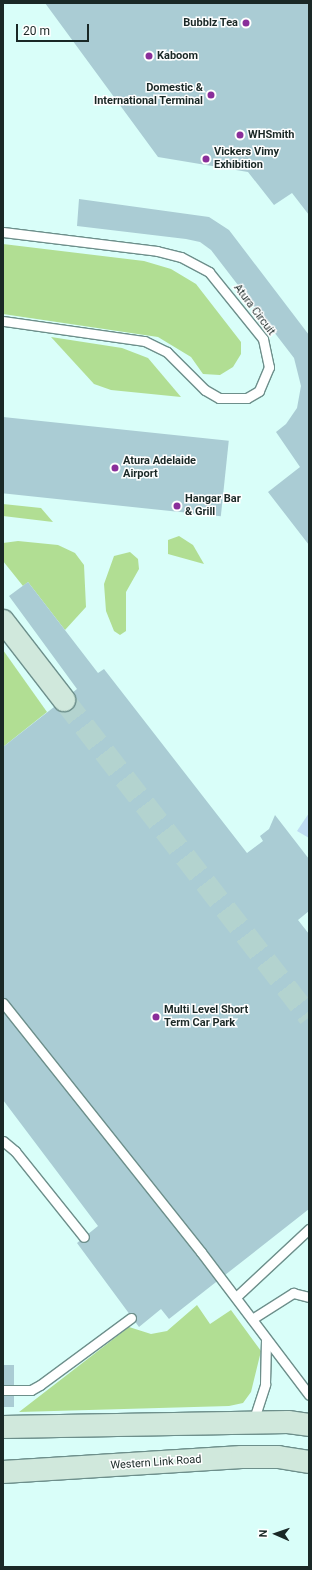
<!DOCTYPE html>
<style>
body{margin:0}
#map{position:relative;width:312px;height:1570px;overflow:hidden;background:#d9fef9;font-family:Roboto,sans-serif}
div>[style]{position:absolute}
.green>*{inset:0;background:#b1de93}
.water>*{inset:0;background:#bfddf3}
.building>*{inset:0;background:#aaccd4;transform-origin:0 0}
.secondary-tunnel>*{height:22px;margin-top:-11px;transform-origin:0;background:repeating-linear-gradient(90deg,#b3d3cf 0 22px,transparent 0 33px)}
.roads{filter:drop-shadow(1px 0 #6d8f8b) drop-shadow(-1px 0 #6d8f8b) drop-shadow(0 1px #6d8f8b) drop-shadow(0 -1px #6d8f8b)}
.lane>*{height:9px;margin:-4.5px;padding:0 4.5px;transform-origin:4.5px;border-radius:4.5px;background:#fff}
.secondary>*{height:22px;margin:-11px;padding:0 11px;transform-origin:11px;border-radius:11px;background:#d0e8dc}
.dots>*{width:11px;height:11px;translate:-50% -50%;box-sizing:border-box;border:2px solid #fff;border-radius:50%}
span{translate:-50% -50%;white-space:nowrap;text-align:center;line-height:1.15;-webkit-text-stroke:3px #fff;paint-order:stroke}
.poi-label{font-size:11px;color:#1a2826;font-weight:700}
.right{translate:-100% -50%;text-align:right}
.left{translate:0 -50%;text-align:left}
.street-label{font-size:11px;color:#1a2826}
.frame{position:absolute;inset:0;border:4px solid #1a2826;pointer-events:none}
.north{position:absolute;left:256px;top:1514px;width:40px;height:40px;-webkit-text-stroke:3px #fff;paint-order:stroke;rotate:272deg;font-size:11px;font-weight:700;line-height:16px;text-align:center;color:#1a2826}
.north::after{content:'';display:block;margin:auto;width:14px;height:18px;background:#1a2826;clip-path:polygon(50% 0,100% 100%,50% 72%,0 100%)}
.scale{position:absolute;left:16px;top:24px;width:73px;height:18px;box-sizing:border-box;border:2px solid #1a2826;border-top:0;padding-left:5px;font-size:12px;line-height:14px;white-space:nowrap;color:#1a2826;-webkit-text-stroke:3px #fff;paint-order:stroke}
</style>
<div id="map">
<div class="green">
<i style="clip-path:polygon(3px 244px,144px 261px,171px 269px,196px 284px,241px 342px,241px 354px,233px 367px,220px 375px,203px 374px,191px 357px,158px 337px,3px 314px)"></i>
<i style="clip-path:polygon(51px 337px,122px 348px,148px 358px,181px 397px,111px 390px,94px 384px)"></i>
<i style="clip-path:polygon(3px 504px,41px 508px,53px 522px,3px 516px)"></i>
<i style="clip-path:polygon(179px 536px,193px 545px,204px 564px,168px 554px,168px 540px)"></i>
<i style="clip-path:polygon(18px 541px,58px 545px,75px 553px,84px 565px,86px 607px,65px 630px,28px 582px,23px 586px,3px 561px,3px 543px)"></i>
<i style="clip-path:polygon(130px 552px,138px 559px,139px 569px,126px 592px,126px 631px,120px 635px,114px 631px,106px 611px,104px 584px,114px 556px)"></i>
<i style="clip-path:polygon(3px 650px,47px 712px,3px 747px)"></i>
<i style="clip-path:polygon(197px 1305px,210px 1324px,231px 1310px,261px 1351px,251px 1392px,243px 1403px,229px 1406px,19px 1412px,129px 1327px,151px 1334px,167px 1331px)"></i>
</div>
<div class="water">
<i style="clip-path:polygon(309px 813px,309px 838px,297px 831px)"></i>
</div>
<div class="building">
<i style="clip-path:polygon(45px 3px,309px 3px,309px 215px,292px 193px,274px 205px,248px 172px,158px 157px)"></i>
<i style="clip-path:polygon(79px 199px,209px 217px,229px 230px,309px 335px,309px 545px,268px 492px,300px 467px,276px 432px,286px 424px,297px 408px,301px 386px,294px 358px,211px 250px,200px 242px,186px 239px,77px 226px)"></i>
<i style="left:3px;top:417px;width:227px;height:76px;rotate:6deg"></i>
<i style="clip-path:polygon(28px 582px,98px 673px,104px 669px,247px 853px,263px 841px,260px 836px,269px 829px,275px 815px,309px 859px,309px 911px,298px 920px,309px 934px,309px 1209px,169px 1319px,161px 1309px,139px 1327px,77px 1243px,98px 1226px,3px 1100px,3px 747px,77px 689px,9px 596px)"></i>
<i style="left:3px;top:1365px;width:11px;height:42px"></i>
</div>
<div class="secondary-tunnel">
<i style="left:64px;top:700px;width:401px;rotate:52.3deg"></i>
</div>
<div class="roads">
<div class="lane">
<i style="left:3px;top:232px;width:155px;rotate:7deg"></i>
<i style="left:157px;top:251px;width:25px;rotate:14deg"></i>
<i style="left:181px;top:257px;width:32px;rotate:28deg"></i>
<i style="left:209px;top:272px;width:86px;rotate:51.1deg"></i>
<i style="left:263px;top:339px;width:29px;rotate:78deg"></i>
<i style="left:269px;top:367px;width:26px;rotate:113deg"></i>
<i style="left:259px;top:391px;width:14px;rotate:150deg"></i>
<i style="left:247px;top:398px;width:28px;rotate:180deg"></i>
<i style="left:219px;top:398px;width:16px;rotate:-150deg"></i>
<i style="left:205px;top:390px;width:54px;rotate:-135deg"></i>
<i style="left:167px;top:352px;width:25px;rotate:-154deg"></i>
<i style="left:144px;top:341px;width:142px;rotate:-171.9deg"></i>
<i style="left:3px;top:1003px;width:318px;rotate:51.5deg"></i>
<i style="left:201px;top:1252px;width:179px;rotate:52.9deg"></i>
<i style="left:3px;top:1141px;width:16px;rotate:40deg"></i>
<i style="left:15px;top:1151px;width:110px;rotate:51.3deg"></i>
<i style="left:236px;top:1297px;width:100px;rotate:-43deg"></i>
<i style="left:252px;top:1319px;width:49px;rotate:-32.4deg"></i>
<i style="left:293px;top:1293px;width:16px;rotate:14deg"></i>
<i style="left:3px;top:1390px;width:28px"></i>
<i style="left:31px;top:1390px;width:10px;rotate:-29deg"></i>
<i style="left:40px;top:1385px;width:113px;rotate:-36.4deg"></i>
<i style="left:253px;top:1422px;width:40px;rotate:-72deg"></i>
<i style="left:265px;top:1384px;width:44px;rotate:-88.7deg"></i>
</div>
<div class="secondary">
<i style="left:3px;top:621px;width:100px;rotate:52.3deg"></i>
<i style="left:3px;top:1427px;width:285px;rotate:-1deg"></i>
<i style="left:288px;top:1422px;width:21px;rotate:8deg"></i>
<i style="left:3px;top:1472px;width:239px;rotate:-3.6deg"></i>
<i style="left:242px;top:1457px;width:36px"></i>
<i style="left:278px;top:1457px;width:31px;rotate:9deg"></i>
</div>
</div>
<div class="dots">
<i style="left:246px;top:23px;background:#8a2e9a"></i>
<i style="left:149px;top:56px;background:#8a2e9a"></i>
<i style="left:211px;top:95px;background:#8a2e9a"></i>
<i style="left:240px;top:135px;background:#8a2e9a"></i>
<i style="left:206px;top:159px;background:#8a2e9a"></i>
<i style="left:115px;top:468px;background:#8a2e9a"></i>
<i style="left:177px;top:506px;background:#8a2e9a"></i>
<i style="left:156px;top:1017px;background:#8a2e9a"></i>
</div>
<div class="poi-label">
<span class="right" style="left:238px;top:23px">Bubblz Tea</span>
<span class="left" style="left:157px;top:56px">Kaboom</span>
<span class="right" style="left:203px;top:95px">Domestic &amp;<br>International Terminal</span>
<span class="left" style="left:248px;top:135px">WHSmith</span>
<span class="left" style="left:214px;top:159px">Vickers Vimy<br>Exhibition</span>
<span class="left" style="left:123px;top:468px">Atura Adelaide<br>Airport</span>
<span class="left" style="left:185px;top:506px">Hangar Bar<br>&amp; Grill</span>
<span class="left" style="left:164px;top:1017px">Multi Level Short<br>Term Car Park</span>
</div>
<div class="street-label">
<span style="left:254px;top:310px;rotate:53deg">Atura Circuit</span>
<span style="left:156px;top:1463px;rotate:-4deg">Western Link Road</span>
</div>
<div class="frame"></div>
<div class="north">N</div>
<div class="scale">20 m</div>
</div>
